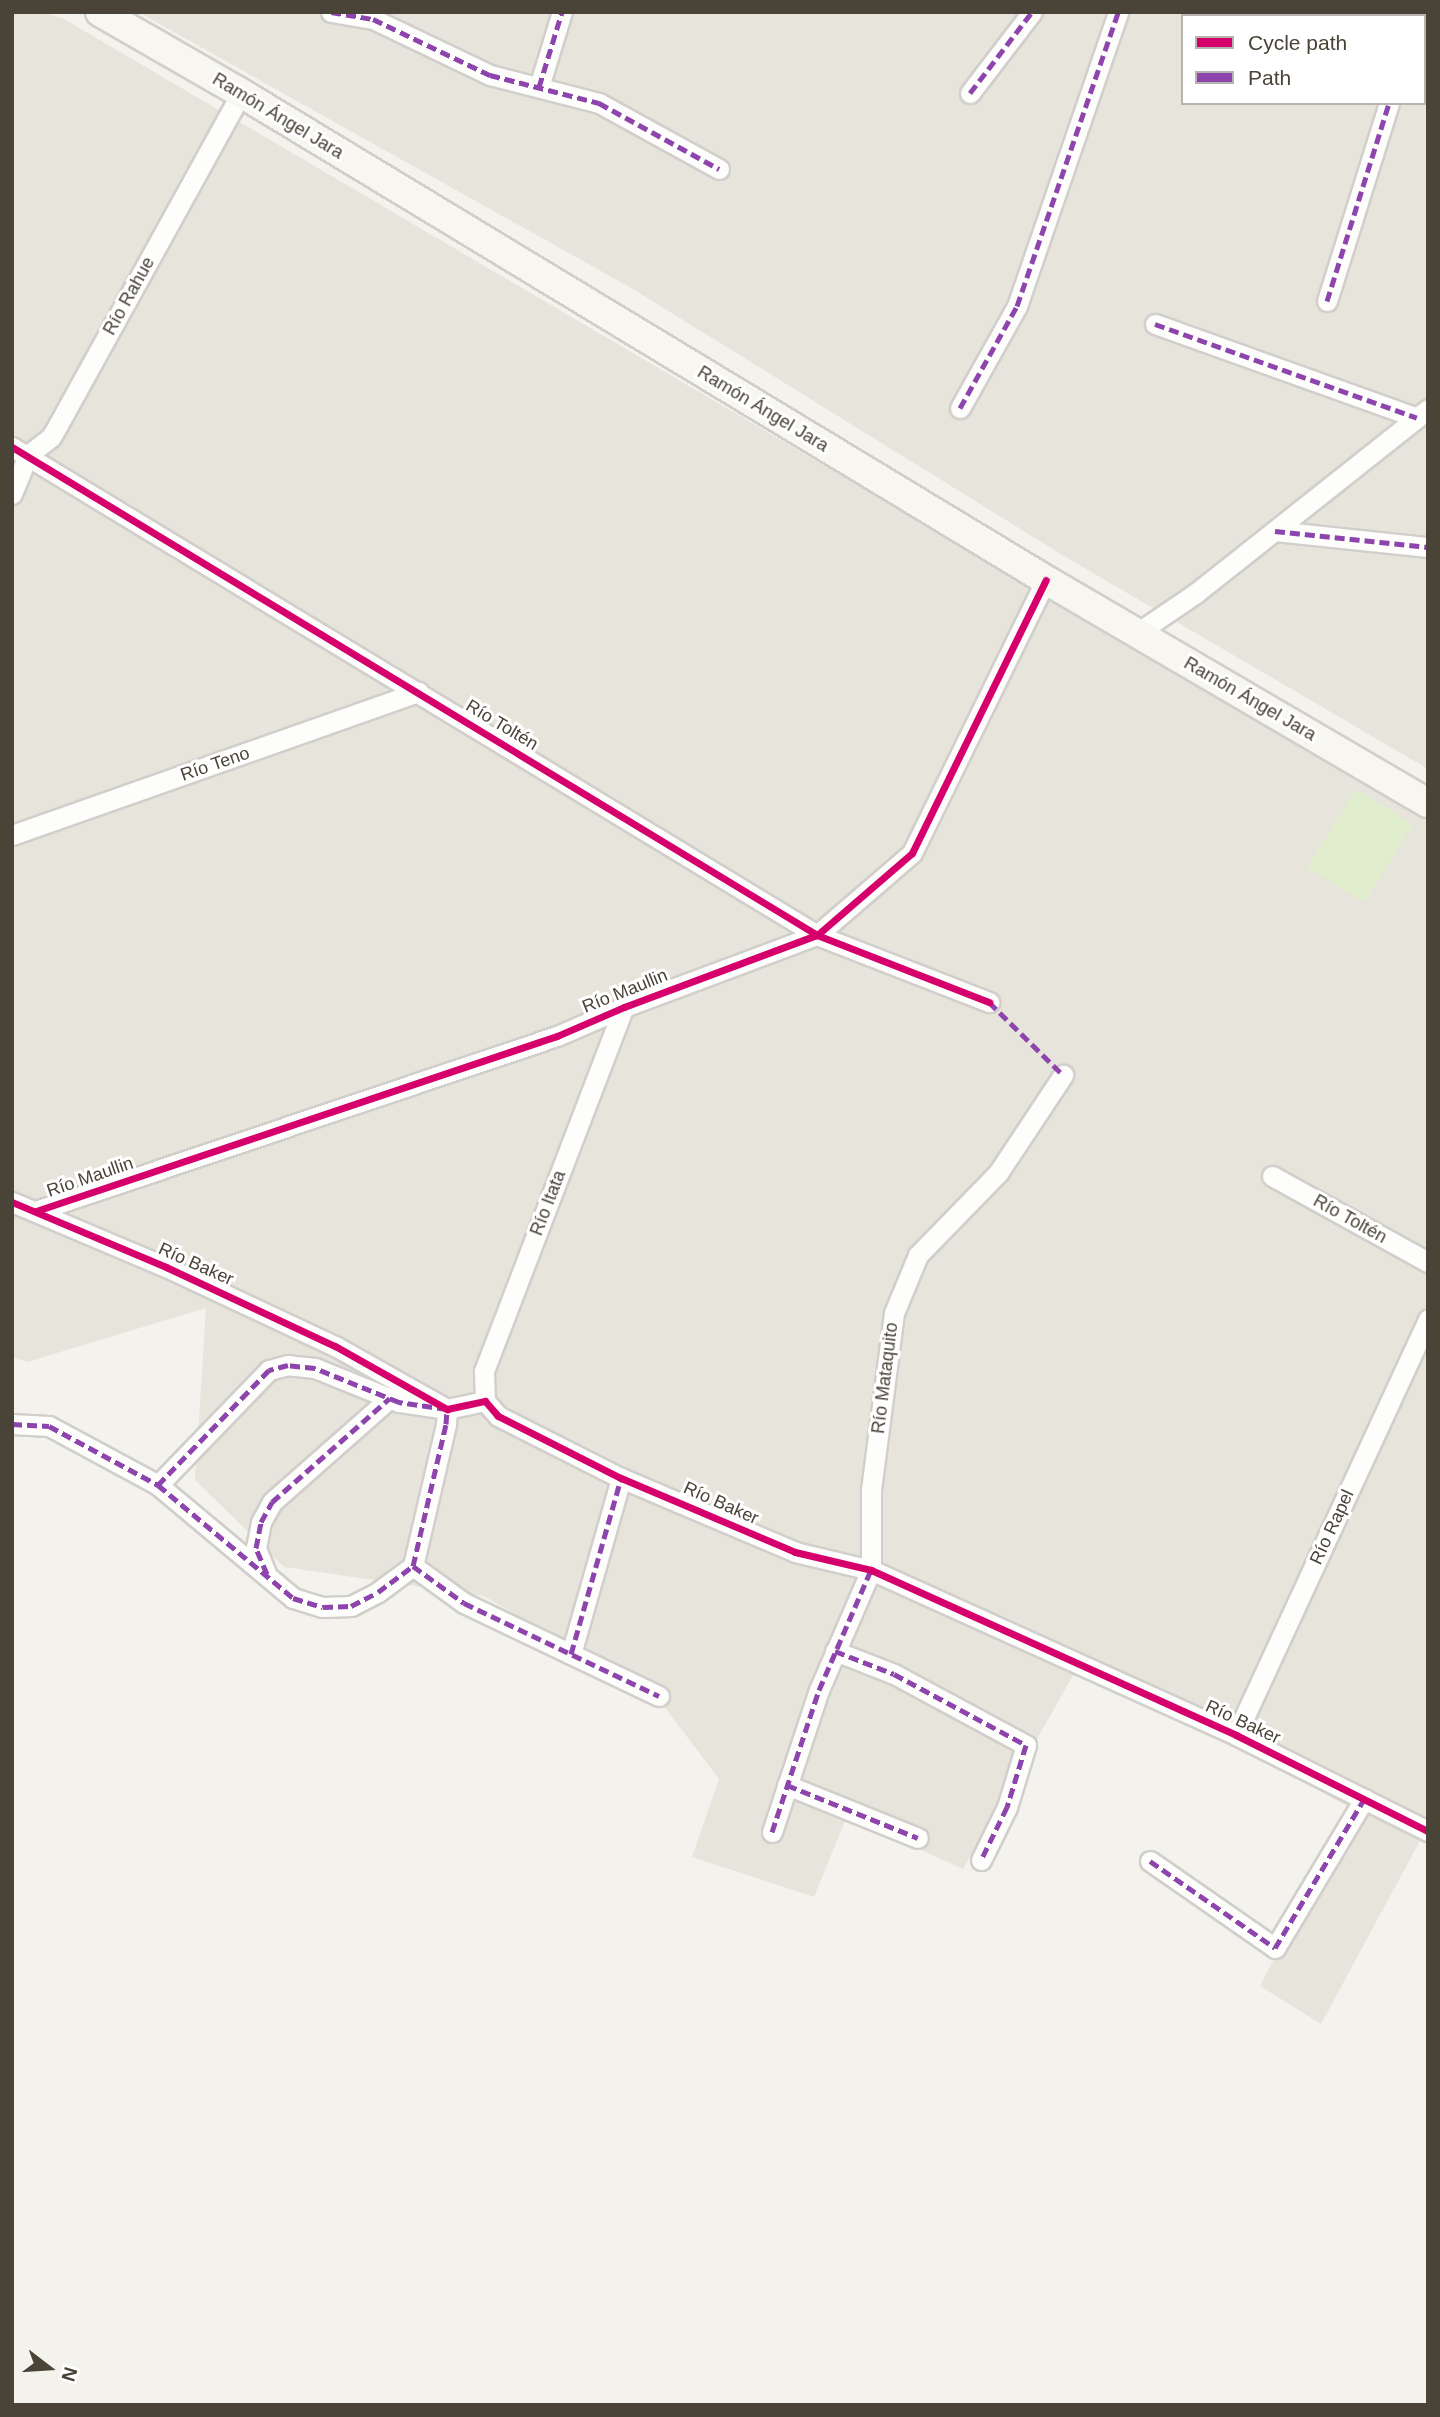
<!DOCTYPE html>
<meta charset="utf-8">
<style>
body{margin:0}
#map{position:relative;width:1440px;height:2417px;overflow:hidden;background:#f3f2ed;font-family:Helvetica,sans-serif}
div>[style]{position:absolute}
.residential>*{inset:0;background:#e7e4db}
.green>*{inset:0;background:#e0eecd;transform-origin:0 0}
.roads{filter:drop-shadow(2px 0 #d1cfcb) drop-shadow(-2px 0 #d1cfcb) drop-shadow(0 2px #d1cfcb) drop-shadow(0 -2px #d1cfcb)}
.minor>*{height:19px;margin:-9.5px;padding:0 9.5px;transform-origin:9.5px;border-radius:9.5px;background:#fdfdfc}
.secondary>*{height:28px;margin:-14px;padding:0 14px;transform-origin:14px;border-radius:14px;background:#f7f6f0}
.quiet>*{height:5px;margin-top:-2.5px;transform-origin:0;background:repeating-linear-gradient(90deg,#8e44ad 0 10px,transparent 0 15px)}
.cycleway>*{height:7px;margin:-3.5px;padding:0 3.5px;transform-origin:3.5px;border-radius:3.5px;background:#d6006c}
span{translate:-50% -50%;white-space:nowrap;text-align:center;line-height:1.15;-webkit-text-stroke:6px #fff;paint-order:stroke}
.street-label{font-size:18px;color:#4a4438}
.frame{position:absolute;inset:0;border:14px solid #4a4438;pointer-events:none}
.legend{position:absolute;left:1181px;top:14px;width:245px;height:91px;box-sizing:border-box;background:#fff;border:2px solid #b7b4af;margin:0;padding:9px 12px;list-style:none;font-size:21px;color:#4a4438}
.legend li{display:flex;align-items:center;gap:14px;height:35px}
.legend b{width:35px;border:2px solid #b7b4af}
.north{position:absolute;left:14px;top:2333px;width:70px;height:70px;-webkit-text-stroke:5px #fff;paint-order:stroke;rotate:107deg;font-size:19px;font-weight:700;line-height:28px;text-align:center;color:#4a4438}
.north::after{content:'';display:block;margin:auto;width:24px;height:32px;background:#4a4438;clip-path:polygon(50% 0,100% 100%,50% 72%,0 100%)}
</style>
<div id="map">
<div class="residential">
<i style="clip-path:polygon(12px 12px,44px 12px,64px 19px,1428px 820px,1428px 1839px,1422px 1837px,1321px 2024px,1260px 1986px,1352px 1809px,1083px 1658px,963px 1869px,847px 1816px,814px 1897px,692px 1857px,719px 1779px,663px 1705px,567px 1655px,567px 1645px,484px 1596px,284px 1567px,195px 1480px,206px 1308px,27px 1362px,12px 1357px)"></i>
<i style="clip-path:polygon(evenodd,138px 12px,1428px 12px,1428px 769px,1064px 556px,633px 289px,138px 12px,1183px 16px,1424px 16px,1424px 103px,1183px 103px,1183px 16px)"></i>
</div>
<div class="green">
<i style="left:1356px;top:789px;width:67px;height:92px;rotate:32deg"></i>
</div>
<div class="roads">
<div class="minor">
<i style="left:331px;top:12px;width:43px;rotate:9.5deg"></i>
<i style="left:373px;top:19px;width:130px;rotate:25.6deg"></i>
<i style="left:490px;top:75px;width:113px;rotate:14.4deg"></i>
<i style="left:599px;top:103px;width:137px;rotate:28.8deg"></i>
<i style="left:1246px;top:12px;width:11px;rotate:22deg"></i>
<i style="left:1421px;top:16px;width:4px;rotate:-63deg"></i>
<i style="left:539px;top:87px;width:78px;rotate:-73deg"></i>
<i style="left:970px;top:93px;width:102px;rotate:-52.6deg"></i>
<i style="left:1327px;top:301px;width:207px;rotate:-72.6deg"></i>
<i style="left:1155px;top:324px;width:278px;rotate:19.7deg"></i>
<i style="left:960px;top:408px;width:117px;rotate:-60.8deg"></i>
<i style="left:1017px;top:306px;width:311px;rotate:-71deg"></i>
<i style="left:12px;top:447px;width:941px;rotate:31.22deg"></i>
<i style="left:817px;top:935px;width:185px;rotate:21.3deg"></i>
<i style="left:12px;top:494px;width:42px;rotate:-67.7deg"></i>
<i style="left:28px;top:455px;width:29px;rotate:-38deg"></i>
<i style="left:51px;top:437px;width:14px;rotate:-60deg"></i>
<i style="left:58px;top:425px;width:379px;rotate:-61.1deg"></i>
<i style="left:1275px;top:531px;width:154px;rotate:6deg"></i>
<i style="left:1137px;top:633px;width:71px;rotate:-34.1deg"></i>
<i style="left:1196px;top:593px;width:296px;rotate:-38.4deg"></i>
<i style="left:12px;top:835px;width:431px;rotate:-19.4deg"></i>
<i style="left:1272px;top:1176px;width:178px;rotate:28.9deg"></i>
<i style="left:12px;top:1202px;width:167px;rotate:22.9deg"></i>
<i style="left:166px;top:1267px;width:187px;rotate:25.1deg"></i>
<i style="left:335px;top:1346px;width:129px;rotate:29.4deg"></i>
<i style="left:447px;top:1409px;width:39px;rotate:-12deg"></i>
<i style="left:485px;top:1401px;width:20px;rotate:49deg"></i>
<i style="left:498px;top:1416px;width:138px;rotate:26.8deg"></i>
<i style="left:621px;top:1478px;width:189px;rotate:23deg"></i>
<i style="left:795px;top:1552px;width:78px;rotate:13.3deg"></i>
<i style="left:871px;top:1570px;width:401px;rotate:24.3deg"></i>
<i style="left:1236px;top:1735px;width:215px;rotate:26.6deg"></i>
<i style="left:36px;top:1211px;width:550px;rotate:-18.57deg"></i>
<i style="left:557px;top:1036px;width:73px;rotate:-23.4deg"></i>
<i style="left:624px;top:1007px;width:206px;rotate:-20.5deg"></i>
<i style="left:817px;top:935px;width:125px;rotate:-40.8deg"></i>
<i style="left:912px;top:853px;width:304px;rotate:-63.9deg"></i>
<i style="left:485px;top:1401px;width:30px;rotate:-92deg"></i>
<i style="left:484px;top:1371px;width:390px;rotate:-69deg"></i>
<i style="left:12px;top:1424px;width:37px;rotate:3deg"></i>
<i style="left:49px;top:1426px;width:124px;rotate:28.4deg"></i>
<i style="left:158px;top:1485px;width:176px;rotate:39.9deg"></i>
<i style="left:293px;top:1598px;width:31px;rotate:17deg"></i>
<i style="left:323px;top:1607px;width:28px;rotate:-2deg"></i>
<i style="left:351px;top:1606px;width:30px;rotate:-27deg"></i>
<i style="left:378px;top:1592px;width:44px;rotate:-36.6deg"></i>
<i style="left:413px;top:1566px;width:146px;rotate:-76.9deg"></i>
<i style="left:446px;top:1424px;width:15px;rotate:-86deg"></i>
<i style="left:447px;top:1409px;width:49px;rotate:-171.7deg"></i>
<i style="left:399px;top:1402px;width:91px;rotate:-158deg"></i>
<i style="left:315px;top:1368px;width:27px;rotate:-174deg"></i>
<i style="left:288px;top:1365px;width:20px;rotate:165deg"></i>
<i style="left:269px;top:1370px;width:160px;rotate:134deg"></i>
<i style="left:413px;top:1566px;width:63px;rotate:36deg"></i>
<i style="left:464px;top:1603px;width:216px;rotate:25.5deg"></i>
<i style="left:266px;top:1573px;width:27px;rotate:-112deg"></i>
<i style="left:256px;top:1548px;width:26px;rotate:-79deg"></i>
<i style="left:261px;top:1522px;width:23px;rotate:-61deg"></i>
<i style="left:272px;top:1502px;width:157px;rotate:-41.4deg"></i>
<i style="left:835px;top:1651px;width:63px;rotate:21.3deg"></i>
<i style="left:894px;top:1674px;width:150px;rotate:28.3deg"></i>
<i style="left:1026px;top:1745px;width:65px;rotate:107deg"></i>
<i style="left:1007px;top:1807px;width:59px;rotate:116.1deg"></i>
<i style="left:571px;top:1654px;width:183px;rotate:-74.1deg"></i>
<i style="left:1236px;top:1735px;width:458px;rotate:-65.2deg"></i>
<i style="left:787px;top:1785px;width:141px;rotate:22deg"></i>
<i style="left:772px;top:1832px;width:150px;rotate:-71.7deg"></i>
<i style="left:819px;top:1690px;width:131px;rotate:-66.6deg"></i>
<i style="left:871px;top:1570px;width:80px;rotate:-90deg"></i>
<i style="left:871px;top:1490px;width:178px;rotate:-82.6deg"></i>
<i style="left:894px;top:1313px;width:63px;rotate:-67.5deg"></i>
<i style="left:918px;top:1255px;width:115px;rotate:-45.7deg"></i>
<i style="left:998px;top:1173px;width:118px;rotate:-56.4deg"></i>
<i style="left:1150px;top:1861px;width:152px;rotate:34.8deg"></i>
<i style="left:1275px;top:1948px;width:174px;rotate:-59.1deg"></i>
</div>
<div class="secondary">
<i style="left:100px;top:12px;width:163px;rotate:29.9deg"></i>
<i style="left:241px;top:93px;width:941px;rotate:31.17deg"></i>
<i style="left:1046px;top:580px;width:442px;rotate:30.3deg"></i>
</div>
</div>
<div class="quiet">
<i style="left:331px;top:12px;width:43px;rotate:9.5deg"></i>
<i style="left:373px;top:19px;width:130px;rotate:25.6deg"></i>
<i style="left:490px;top:75px;width:113px;rotate:14.4deg"></i>
<i style="left:599px;top:103px;width:137px;rotate:28.8deg"></i>
<i style="left:1421px;top:16px;width:4px;rotate:-63deg"></i>
<i style="left:539px;top:87px;width:78px;rotate:-73deg"></i>
<i style="left:970px;top:93px;width:102px;rotate:-52.6deg"></i>
<i style="left:1327px;top:301px;width:207px;rotate:-72.6deg"></i>
<i style="left:1155px;top:324px;width:278px;rotate:19.7deg"></i>
<i style="left:960px;top:408px;width:117px;rotate:-60.8deg"></i>
<i style="left:1017px;top:306px;width:311px;rotate:-71deg"></i>
<i style="left:1275px;top:531px;width:154px;rotate:6deg"></i>
<i style="left:989px;top:1002px;width:104px;rotate:44.6deg"></i>
<i style="left:12px;top:1424px;width:37px;rotate:3deg"></i>
<i style="left:49px;top:1426px;width:124px;rotate:28.4deg"></i>
<i style="left:158px;top:1485px;width:176px;rotate:39.9deg"></i>
<i style="left:293px;top:1598px;width:31px;rotate:17deg"></i>
<i style="left:323px;top:1607px;width:28px;rotate:-2deg"></i>
<i style="left:351px;top:1606px;width:30px;rotate:-27deg"></i>
<i style="left:378px;top:1592px;width:44px;rotate:-36.6deg"></i>
<i style="left:413px;top:1566px;width:146px;rotate:-76.9deg"></i>
<i style="left:446px;top:1424px;width:15px;rotate:-86deg"></i>
<i style="left:447px;top:1409px;width:49px;rotate:-171.7deg"></i>
<i style="left:399px;top:1402px;width:91px;rotate:-158deg"></i>
<i style="left:315px;top:1368px;width:27px;rotate:-174deg"></i>
<i style="left:288px;top:1365px;width:20px;rotate:165deg"></i>
<i style="left:269px;top:1370px;width:160px;rotate:134deg"></i>
<i style="left:413px;top:1566px;width:63px;rotate:36deg"></i>
<i style="left:464px;top:1603px;width:216px;rotate:25.5deg"></i>
<i style="left:267px;top:1574px;width:28px;rotate:-113deg"></i>
<i style="left:256px;top:1548px;width:26px;rotate:-79deg"></i>
<i style="left:261px;top:1522px;width:23px;rotate:-61deg"></i>
<i style="left:272px;top:1502px;width:157px;rotate:-41.4deg"></i>
<i style="left:835px;top:1651px;width:63px;rotate:21.3deg"></i>
<i style="left:894px;top:1674px;width:150px;rotate:28.3deg"></i>
<i style="left:1026px;top:1745px;width:65px;rotate:107deg"></i>
<i style="left:1007px;top:1807px;width:59px;rotate:116.1deg"></i>
<i style="left:571px;top:1654px;width:183px;rotate:-74.1deg"></i>
<i style="left:787px;top:1785px;width:141px;rotate:22deg"></i>
<i style="left:772px;top:1832px;width:150px;rotate:-71.7deg"></i>
<i style="left:819px;top:1690px;width:131px;rotate:-66.6deg"></i>
<i style="left:1150px;top:1861px;width:152px;rotate:34.8deg"></i>
<i style="left:1275px;top:1948px;width:174px;rotate:-59.1deg"></i>
</div>
<div class="cycleway">
<i style="left:12px;top:447px;width:941px;rotate:31.22deg"></i>
<i style="left:817px;top:935px;width:185px;rotate:21.3deg"></i>
<i style="left:12px;top:1202px;width:167px;rotate:22.9deg"></i>
<i style="left:166px;top:1267px;width:187px;rotate:25.1deg"></i>
<i style="left:335px;top:1346px;width:129px;rotate:29.4deg"></i>
<i style="left:447px;top:1409px;width:39px;rotate:-12deg"></i>
<i style="left:485px;top:1401px;width:20px;rotate:49deg"></i>
<i style="left:498px;top:1416px;width:138px;rotate:26.8deg"></i>
<i style="left:621px;top:1478px;width:189px;rotate:23deg"></i>
<i style="left:795px;top:1552px;width:78px;rotate:13.3deg"></i>
<i style="left:871px;top:1570px;width:401px;rotate:24.3deg"></i>
<i style="left:1236px;top:1735px;width:215px;rotate:26.6deg"></i>
<i style="left:36px;top:1211px;width:550px;rotate:-18.57deg"></i>
<i style="left:557px;top:1036px;width:73px;rotate:-23.4deg"></i>
<i style="left:624px;top:1007px;width:206px;rotate:-20.5deg"></i>
<i style="left:817px;top:935px;width:125px;rotate:-40.8deg"></i>
<i style="left:912px;top:853px;width:304px;rotate:-63.9deg"></i>
</div>
<div class="street-label">
<span style="left:278px;top:116px;rotate:31deg">Ramón Ángel Jara</span>
<span style="left:129px;top:296px;rotate:-61deg">Río Rahue</span>
<span style="left:763px;top:409px;rotate:31deg">Ramón Ángel Jara</span>
<span style="left:1250px;top:699px;rotate:30deg">Ramón Ángel Jara</span>
<span style="left:502px;top:725px;rotate:31deg">Río Toltén</span>
<span style="left:215px;top:764px;rotate:-19deg">Río Teno</span>
<span style="left:625px;top:991px;rotate:-22deg">Río Maullin</span>
<span style="left:90px;top:1177px;rotate:-19deg">Río Maullin</span>
<span style="left:548px;top:1203px;rotate:-69deg">Río Itata</span>
<span style="left:1350px;top:1219px;rotate:29deg">Río Toltén</span>
<span style="left:196px;top:1264px;rotate:24deg">Río Baker</span>
<span style="left:885px;top:1378px;rotate:-83deg">Río Mataquito</span>
<span style="left:721px;top:1503px;rotate:24deg">Río Baker</span>
<span style="left:1332px;top:1527px;rotate:-65deg">Río Rapel</span>
<span style="left:1243px;top:1722px;rotate:25deg">Río Baker</span>
</div>
<div class="frame"></div>
<ul class="legend">
<li><b style="height:9px;background:#d6006c"></b>Cycle path</li>
<li><b style="height:9px;background:#8e44ad"></b>Path</li>
</ul>
<div class="north">N</div>
</div>
